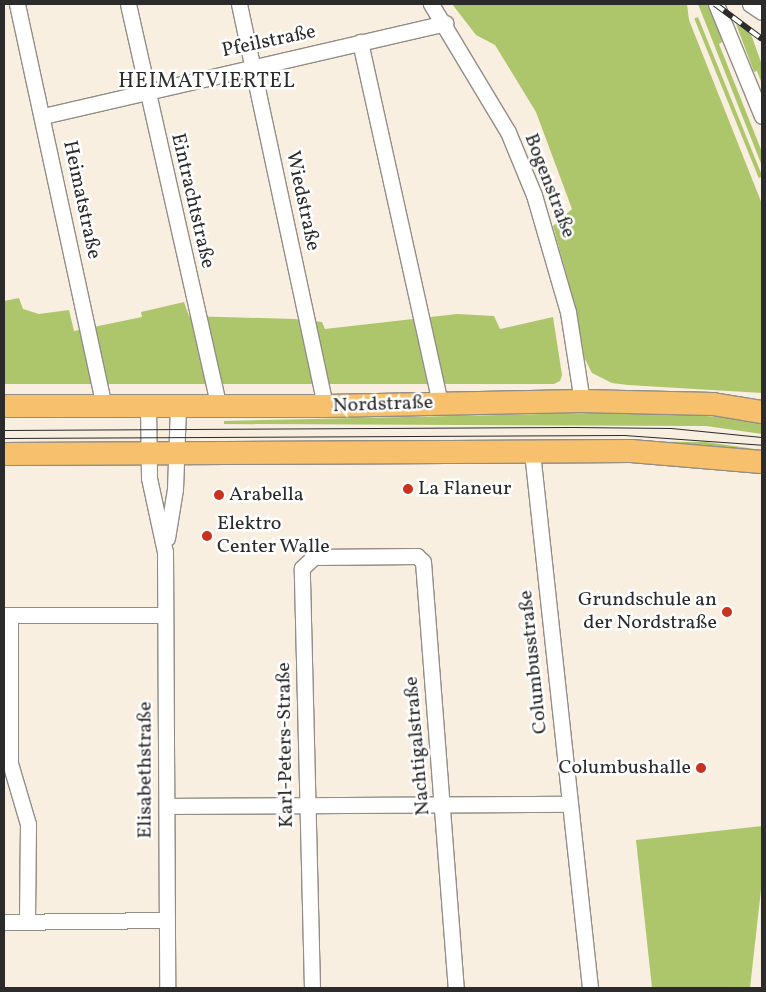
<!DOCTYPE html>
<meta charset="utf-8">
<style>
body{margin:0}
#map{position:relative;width:766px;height:992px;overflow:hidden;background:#f9efe1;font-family:Vollkorn,serif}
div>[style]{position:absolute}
.green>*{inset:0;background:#adc66b;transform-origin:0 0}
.roads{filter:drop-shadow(1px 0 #928d86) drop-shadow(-1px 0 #928d86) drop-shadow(0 1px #928d86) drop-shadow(0 -1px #928d86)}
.street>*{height:15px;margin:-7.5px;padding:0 7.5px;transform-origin:7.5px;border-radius:7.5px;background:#fff}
.primary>*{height:22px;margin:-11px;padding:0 11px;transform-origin:11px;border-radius:11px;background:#f7c06c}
.tram>*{height:1px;margin:-0.5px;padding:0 0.5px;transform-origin:0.5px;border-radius:0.5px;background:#2b2b2b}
.rail>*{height:5.5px;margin-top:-2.75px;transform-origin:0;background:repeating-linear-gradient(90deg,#fff 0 11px,#2b2b2b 0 22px);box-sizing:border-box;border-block:1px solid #2b2b2b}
.dots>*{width:14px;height:14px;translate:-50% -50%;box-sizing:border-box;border:2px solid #fff;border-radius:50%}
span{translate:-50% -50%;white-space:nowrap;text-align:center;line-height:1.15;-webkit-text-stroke:5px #fff;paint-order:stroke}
.street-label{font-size:20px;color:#2b2b2b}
.poi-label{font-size:20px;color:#2b2b2b}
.left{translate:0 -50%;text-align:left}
.right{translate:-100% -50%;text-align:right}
.neighbourhood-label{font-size:21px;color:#2b2b2b;letter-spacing:1px}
.frame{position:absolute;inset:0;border:5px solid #2b2b2b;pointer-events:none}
</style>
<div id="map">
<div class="green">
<i style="clip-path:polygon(452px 4px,687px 4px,689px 20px,762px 204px,762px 393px,628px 385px,612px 383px,592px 373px,584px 357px,576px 309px,553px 226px,572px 209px,536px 112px,495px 45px,476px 35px)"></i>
<i style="clip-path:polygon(698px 4px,709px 4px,724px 41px,719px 44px,762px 152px,762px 166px)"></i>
<i style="left:698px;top:17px;width:172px;height:4px;rotate:68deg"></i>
<i style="clip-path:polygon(736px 24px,751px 34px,762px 65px,762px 84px,757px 71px,754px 72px)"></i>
<i style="clip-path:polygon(19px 298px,23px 309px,39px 314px,69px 310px,74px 331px,142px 317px,141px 312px,184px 302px,189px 316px,295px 319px,322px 322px,325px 329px,457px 314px,494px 316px,500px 329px,553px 317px,562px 375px,560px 381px,554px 384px,4px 384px,4px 301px)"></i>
<i style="clip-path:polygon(636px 412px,741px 418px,762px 422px,762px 434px,706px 426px,224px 424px,224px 421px)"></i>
<i style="clip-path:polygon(330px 440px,706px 442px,762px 450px,762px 453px,330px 444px)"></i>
<i style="clip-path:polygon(762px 826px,762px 881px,750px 988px,652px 988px,636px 840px)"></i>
</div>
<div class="roads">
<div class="street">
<i style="left:17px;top:4px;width:411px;rotate:77.8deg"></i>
<i style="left:128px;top:4px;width:413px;rotate:77.3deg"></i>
<i style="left:239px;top:4px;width:411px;rotate:77.9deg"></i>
<i style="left:431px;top:4px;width:149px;rotate:59deg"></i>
<i style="left:508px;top:132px;width:68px;rotate:67.6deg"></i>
<i style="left:534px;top:195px;width:122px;rotate:73.8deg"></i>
<i style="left:568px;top:312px;width:90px;rotate:81.1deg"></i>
<i style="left:716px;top:4px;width:121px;rotate:67.7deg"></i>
<i style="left:750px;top:4px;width:14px;rotate:34deg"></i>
<i style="left:360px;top:42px;width:370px;rotate:77.5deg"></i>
<i style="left:43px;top:116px;width:413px;rotate:-13deg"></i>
<i style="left:148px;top:405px;width:73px;rotate:89.2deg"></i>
<i style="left:149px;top:478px;width:76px;rotate:77.8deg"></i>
<i style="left:165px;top:552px;width:436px;rotate:89.7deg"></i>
<i style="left:532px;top:452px;width:539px;rotate:83.82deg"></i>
<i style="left:167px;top:538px;width:50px;rotate:-80.7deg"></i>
<i style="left:175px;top:489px;width:83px;rotate:-87.9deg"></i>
<i style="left:4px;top:615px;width:161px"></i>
<i style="left:10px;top:615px;width:148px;rotate:90deg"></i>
<i style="left:10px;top:763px;width:64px;rotate:73.6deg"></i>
<i style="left:28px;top:824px;width:98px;rotate:90.6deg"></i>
<i style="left:167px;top:806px;width:402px;rotate:-0.3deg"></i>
<i style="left:4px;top:922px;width:163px;rotate:-0.7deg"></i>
<i style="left:312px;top:988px;width:420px;rotate:-91.4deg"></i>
<i style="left:302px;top:568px;width:16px;rotate:-43deg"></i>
<i style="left:314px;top:557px;width:103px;rotate:-0.6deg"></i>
<i style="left:417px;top:556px;width:8px;rotate:45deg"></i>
<i style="left:423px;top:562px;width:427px;rotate:85.6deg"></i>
</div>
<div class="primary">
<i style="left:4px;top:406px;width:321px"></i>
<i style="left:325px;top:406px;width:257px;rotate:-1.1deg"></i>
<i style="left:582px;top:401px;width:131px;rotate:1.3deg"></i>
<i style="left:713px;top:404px;width:50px;rotate:9.3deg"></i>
<i style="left:4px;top:454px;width:627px;rotate:-0.27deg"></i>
<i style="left:631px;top:451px;width:131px;rotate:4.8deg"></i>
</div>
</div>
<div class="tram">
<i style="left:4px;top:430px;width:570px;rotate:-0.3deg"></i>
<i style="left:574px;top:427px;width:97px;rotate:0.6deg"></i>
<i style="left:671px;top:428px;width:91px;rotate:5.6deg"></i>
<i style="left:4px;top:438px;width:620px;rotate:-0.28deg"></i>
<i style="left:624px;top:435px;width:138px;rotate:4.1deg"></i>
</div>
<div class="rail">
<i style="left:715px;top:4px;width:59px;rotate:36.7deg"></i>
</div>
<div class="dots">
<i style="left:408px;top:489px;background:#c8321e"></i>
<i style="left:219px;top:495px;background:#c8321e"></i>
<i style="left:207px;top:536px;background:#c8321e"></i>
<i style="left:727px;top:612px;background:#c8321e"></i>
<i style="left:701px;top:768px;background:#c8321e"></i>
</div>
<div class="street-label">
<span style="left:269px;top:42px;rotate:-12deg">Pfeilstraße</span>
<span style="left:549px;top:186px;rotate:69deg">Bogenstraße</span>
<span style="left:81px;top:200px;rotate:78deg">Heimatstraße</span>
<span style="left:192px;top:201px;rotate:77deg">Eintrachtstraße</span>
<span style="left:302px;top:201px;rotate:78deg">Wiedstraße</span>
<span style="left:383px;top:405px;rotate:-2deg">Nordstraße</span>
<span style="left:534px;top:662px;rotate:-96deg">Columbusstraße</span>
<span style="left:286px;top:745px;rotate:-91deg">Karl-Peters-Straße</span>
<span style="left:418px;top:746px;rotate:-95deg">Nachtigalstraße</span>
<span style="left:146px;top:770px;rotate:-90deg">Elisabethstraße</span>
</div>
<div class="poi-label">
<span class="left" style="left:418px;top:489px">La Flaneur</span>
<span class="left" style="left:229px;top:495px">Arabella</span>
<span class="left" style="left:217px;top:536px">Elektro<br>Center Walle</span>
<span class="right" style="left:717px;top:612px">Grundschule an<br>der Nordstraße</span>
<span class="right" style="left:691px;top:768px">Columbushalle</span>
</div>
<div class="neighbourhood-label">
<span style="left:207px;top:82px">HEIMATVIERTEL</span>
</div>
<div class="frame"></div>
</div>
